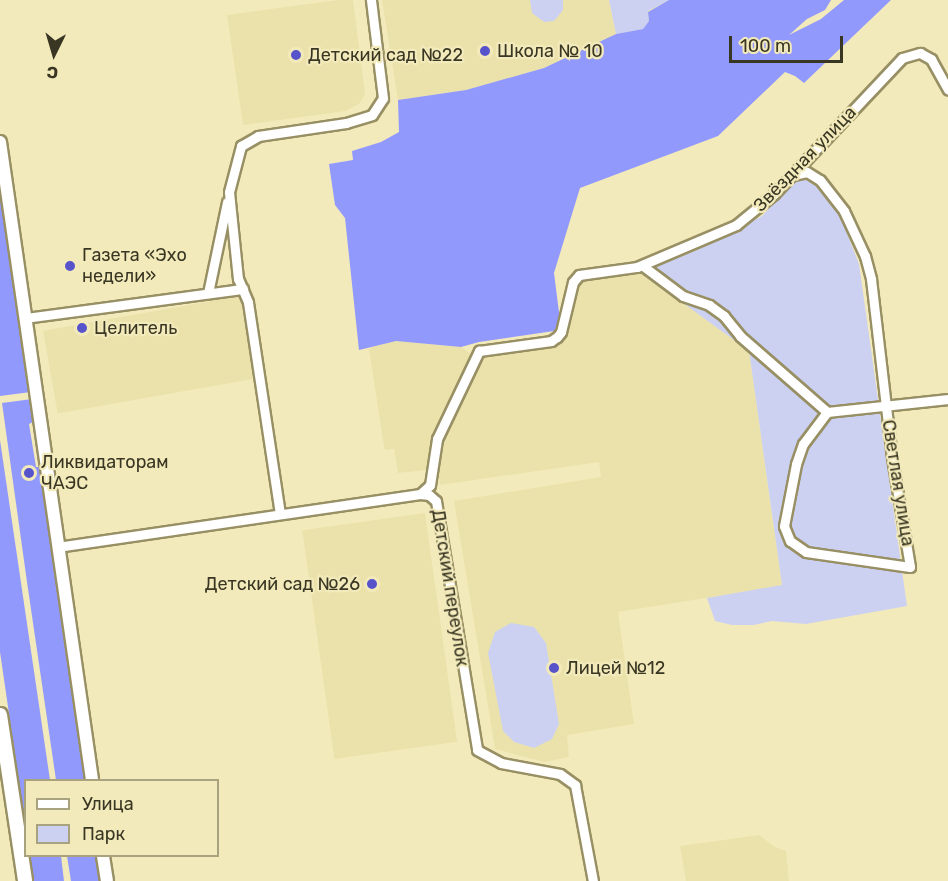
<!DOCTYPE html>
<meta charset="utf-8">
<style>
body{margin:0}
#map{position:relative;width:948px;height:881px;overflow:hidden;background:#f3eabb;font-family:Rubik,sans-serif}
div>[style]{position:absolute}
.built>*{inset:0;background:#ebe2ab;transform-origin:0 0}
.green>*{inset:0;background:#ccd1f2}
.forest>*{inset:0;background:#9299fd}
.roads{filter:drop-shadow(2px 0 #989064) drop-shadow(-2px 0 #989064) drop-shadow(0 2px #989064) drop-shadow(0 -2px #989064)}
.minor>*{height:9px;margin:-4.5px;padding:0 4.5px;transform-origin:4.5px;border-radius:4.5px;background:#fff}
.tertiary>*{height:12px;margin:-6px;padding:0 6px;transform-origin:6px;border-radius:6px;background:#fff}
.secondary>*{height:14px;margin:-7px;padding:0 7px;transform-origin:7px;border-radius:7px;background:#fff}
.dots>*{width:16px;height:16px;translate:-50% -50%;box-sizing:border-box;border:3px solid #f3eabb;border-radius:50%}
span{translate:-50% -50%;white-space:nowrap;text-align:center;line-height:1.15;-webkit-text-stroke:4.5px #f3eabb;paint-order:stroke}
.poi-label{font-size:18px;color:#393623}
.left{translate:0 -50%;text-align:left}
.right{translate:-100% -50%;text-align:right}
.street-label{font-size:18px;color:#393623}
.legend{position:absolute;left:24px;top:779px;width:195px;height:78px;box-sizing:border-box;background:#f3eabb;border:2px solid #a9a27e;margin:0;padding:8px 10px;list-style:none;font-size:18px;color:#393623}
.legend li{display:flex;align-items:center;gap:12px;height:30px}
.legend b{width:30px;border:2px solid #a9a27e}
.north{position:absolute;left:24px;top:24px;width:60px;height:60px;-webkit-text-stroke:4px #f3eabb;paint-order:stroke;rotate:185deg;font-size:16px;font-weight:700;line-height:24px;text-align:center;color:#393623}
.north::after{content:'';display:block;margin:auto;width:21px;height:27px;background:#393623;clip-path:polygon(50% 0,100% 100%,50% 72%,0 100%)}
.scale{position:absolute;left:729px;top:36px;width:114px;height:27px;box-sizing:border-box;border:3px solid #393623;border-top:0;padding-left:8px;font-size:18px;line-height:21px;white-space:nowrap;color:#393623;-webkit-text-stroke:4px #f3eabb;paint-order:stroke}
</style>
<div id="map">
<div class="built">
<i style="clip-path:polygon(338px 0,353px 0,365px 94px,360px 103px,346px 111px,243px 125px,227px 15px)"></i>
<i style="clip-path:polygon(382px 0,609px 0,616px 34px,544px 68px,466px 90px,398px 100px)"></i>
<i style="clip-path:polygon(639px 271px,749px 351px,782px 586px,618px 612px,634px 724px,567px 735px,569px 757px,544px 762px,495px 749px,454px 501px,601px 477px,599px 462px,440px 485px,438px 469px,398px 473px,394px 449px,385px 450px,384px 447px,369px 349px,377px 344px,396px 341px,461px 347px,480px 360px,487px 353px,561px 341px,582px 281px)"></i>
<i style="left:240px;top:296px;width:84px;height:200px;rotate:80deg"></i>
<i style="left:425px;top:513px;width:231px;height:124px;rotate:82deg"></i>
<i style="clip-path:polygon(759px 835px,775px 847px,786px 851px,789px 881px,686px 881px,680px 846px)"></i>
</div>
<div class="green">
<i style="clip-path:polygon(530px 0,563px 0,563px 10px,554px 21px,544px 22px,532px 13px)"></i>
<i style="clip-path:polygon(609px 0,669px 0,648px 11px,649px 21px,643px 29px,616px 34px)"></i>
<i style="clip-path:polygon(806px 177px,829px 199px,843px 223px,859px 264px,907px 606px,806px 624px,772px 621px,754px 625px,732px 625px,715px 621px,707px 598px,782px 585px,749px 351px,639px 271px,695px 251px,762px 216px,793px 183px)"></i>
<i style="clip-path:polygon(511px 623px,534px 627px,546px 643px,559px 724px,552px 739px,534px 748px,514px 742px,503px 731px,488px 653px,495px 632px)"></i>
</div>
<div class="forest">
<i style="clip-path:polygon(669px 0,831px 0,825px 10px,807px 19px,789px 35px,821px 19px,844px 0,891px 0,804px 83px,795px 76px,785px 72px,718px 136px,580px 188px,554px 273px,560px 320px,554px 331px,479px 342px,461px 347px,396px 341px,359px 350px,345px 218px,335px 205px,329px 164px,353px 160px,352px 151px,381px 142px,399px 132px,398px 100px,466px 90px,544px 68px,616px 34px,643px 29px,649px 21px,648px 12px)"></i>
<i style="clip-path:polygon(2px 194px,31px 392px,0 396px,0 195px)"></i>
<i style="clip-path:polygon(32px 399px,35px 421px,29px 424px,36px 467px,42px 467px,87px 780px,56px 780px,27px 582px,2px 403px)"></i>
<i style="clip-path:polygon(0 440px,50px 780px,26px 780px,25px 823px,0 652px)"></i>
<i style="clip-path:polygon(30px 856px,61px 856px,64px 881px,33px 881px)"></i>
<i style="clip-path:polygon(67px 856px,98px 856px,101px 881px,71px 881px)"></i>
</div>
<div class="roads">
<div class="minor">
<i style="left:793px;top:175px;width:14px;rotate:-12deg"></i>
<i style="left:807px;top:172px;width:15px;rotate:32deg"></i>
<i style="left:820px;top:180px;width:39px;rotate:52deg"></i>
<i style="left:844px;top:211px;width:50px;rotate:65deg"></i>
<i style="left:865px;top:256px;width:24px;rotate:75deg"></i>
<i style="left:871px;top:279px;width:180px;rotate:83.3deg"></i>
<i style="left:892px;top:458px;width:110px;rotate:80.6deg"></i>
<i style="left:910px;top:567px;width:105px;rotate:-171.8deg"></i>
<i style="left:806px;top:552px;width:19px;rotate:-145deg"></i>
<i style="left:790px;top:541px;width:16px;rotate:-112deg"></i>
<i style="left:784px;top:526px;width:63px;rotate:-79deg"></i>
<i style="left:796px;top:464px;width:21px;rotate:-71deg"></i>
<i style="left:803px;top:444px;width:40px;rotate:-53deg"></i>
<i style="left:643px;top:266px;width:50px;rotate:36.9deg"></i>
<i style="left:683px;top:296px;width:28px;rotate:19deg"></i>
<i style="left:709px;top:305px;width:19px;rotate:36deg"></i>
<i style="left:724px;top:316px;width:26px;rotate:51deg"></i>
<i style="left:740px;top:336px;width:116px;rotate:41.1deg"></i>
<i style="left:827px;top:412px;width:122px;rotate:-6.1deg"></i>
<i style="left:208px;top:293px;width:93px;rotate:-78.2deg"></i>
<i style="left:25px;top:318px;width:220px;rotate:-7.6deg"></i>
<i style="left:420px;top:494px;width:13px;rotate:-42deg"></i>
<i style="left:430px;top:485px;width:47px;rotate:-81.3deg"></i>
<i style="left:437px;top:439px;width:98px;rotate:-64.5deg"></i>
<i style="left:479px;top:351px;width:73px;rotate:-7.9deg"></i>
<i style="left:551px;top:341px;width:7px;rotate:-34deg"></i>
<i style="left:557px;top:337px;width:6px;rotate:-51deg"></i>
<i style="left:561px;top:332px;width:51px;rotate:-76.5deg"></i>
<i style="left:573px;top:282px;width:9px;rotate:-49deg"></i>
<i style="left:579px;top:275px;width:59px;rotate:-7.9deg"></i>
<i style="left:637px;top:267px;width:108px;rotate:-23deg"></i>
<i style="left:736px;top:225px;width:49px;rotate:-39.2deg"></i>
<i style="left:774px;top:194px;width:187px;rotate:-46.7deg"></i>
<i style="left:902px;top:58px;width:19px;rotate:-16deg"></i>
<i style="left:920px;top:53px;width:13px;rotate:29deg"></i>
<i style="left:931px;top:59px;width:35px;rotate:61deg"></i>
<i style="left:280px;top:514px;width:214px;rotate:-98.6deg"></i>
<i style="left:248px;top:302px;width:25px;rotate:-113deg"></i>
<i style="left:238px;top:279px;width:87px;rotate:-95.9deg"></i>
<i style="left:229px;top:192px;width:48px;rotate:-75.4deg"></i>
<i style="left:241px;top:146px;width:20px;rotate:-30deg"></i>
<i style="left:258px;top:136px;width:89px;rotate:-8.4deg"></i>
<i style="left:346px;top:123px;width:27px;rotate:-17deg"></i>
<i style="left:372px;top:115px;width:20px;rotate:-57deg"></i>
<i style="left:383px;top:98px;width:99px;rotate:-97deg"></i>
<i style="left:57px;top:547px;width:367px;rotate:-8.3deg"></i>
<i style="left:420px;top:494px;width:9px;rotate:6deg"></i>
<i style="left:429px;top:495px;width:9px;rotate:41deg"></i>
<i style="left:436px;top:501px;width:252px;rotate:80.6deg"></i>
<i style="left:477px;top:750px;width:27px;rotate:28deg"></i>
<i style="left:501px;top:763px;width:60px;rotate:10.6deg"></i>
<i style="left:560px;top:774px;width:19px;rotate:36deg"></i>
<i style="left:575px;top:785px;width:98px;rotate:79.4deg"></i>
</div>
<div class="tertiary">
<i style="left:0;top:142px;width:645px;rotate:81.79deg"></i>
<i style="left:103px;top:856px;width:25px;rotate:81deg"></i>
</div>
<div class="secondary">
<i style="left:0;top:715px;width:168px;rotate:81.4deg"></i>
</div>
</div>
<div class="dots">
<i style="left:485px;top:51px;background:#5753cb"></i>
<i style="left:296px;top:55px;background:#5753cb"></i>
<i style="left:70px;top:266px;background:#5753cb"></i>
<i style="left:82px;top:328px;background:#5753cb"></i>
<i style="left:29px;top:473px;background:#5753cb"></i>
<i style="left:372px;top:584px;background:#5753cb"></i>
<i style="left:554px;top:668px;background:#5753cb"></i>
</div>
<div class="poi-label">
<span class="left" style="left:497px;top:51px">Школа № 10</span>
<span class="left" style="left:308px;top:55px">Детский сад №22</span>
<span class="left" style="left:82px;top:266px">Газета «Эхо<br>недели»</span>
<span class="left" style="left:94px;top:328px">Целитель</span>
<span class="left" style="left:41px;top:473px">Ликвидаторам<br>ЧАЭС</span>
<span class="right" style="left:360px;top:584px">Детский сад №26</span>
<span class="left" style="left:566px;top:668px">Лицей №12</span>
</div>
<div class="street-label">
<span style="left:805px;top:159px;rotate:-46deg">Звёздная улица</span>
<span style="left:898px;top:483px;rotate:81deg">Светлая улица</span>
<span style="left:450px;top:588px;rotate:81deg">Детский переулок</span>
</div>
<ul class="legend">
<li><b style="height:8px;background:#fff"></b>Улица</li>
<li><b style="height:16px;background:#ccd1f2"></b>Парк</li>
</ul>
<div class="north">С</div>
<div class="scale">100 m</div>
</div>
